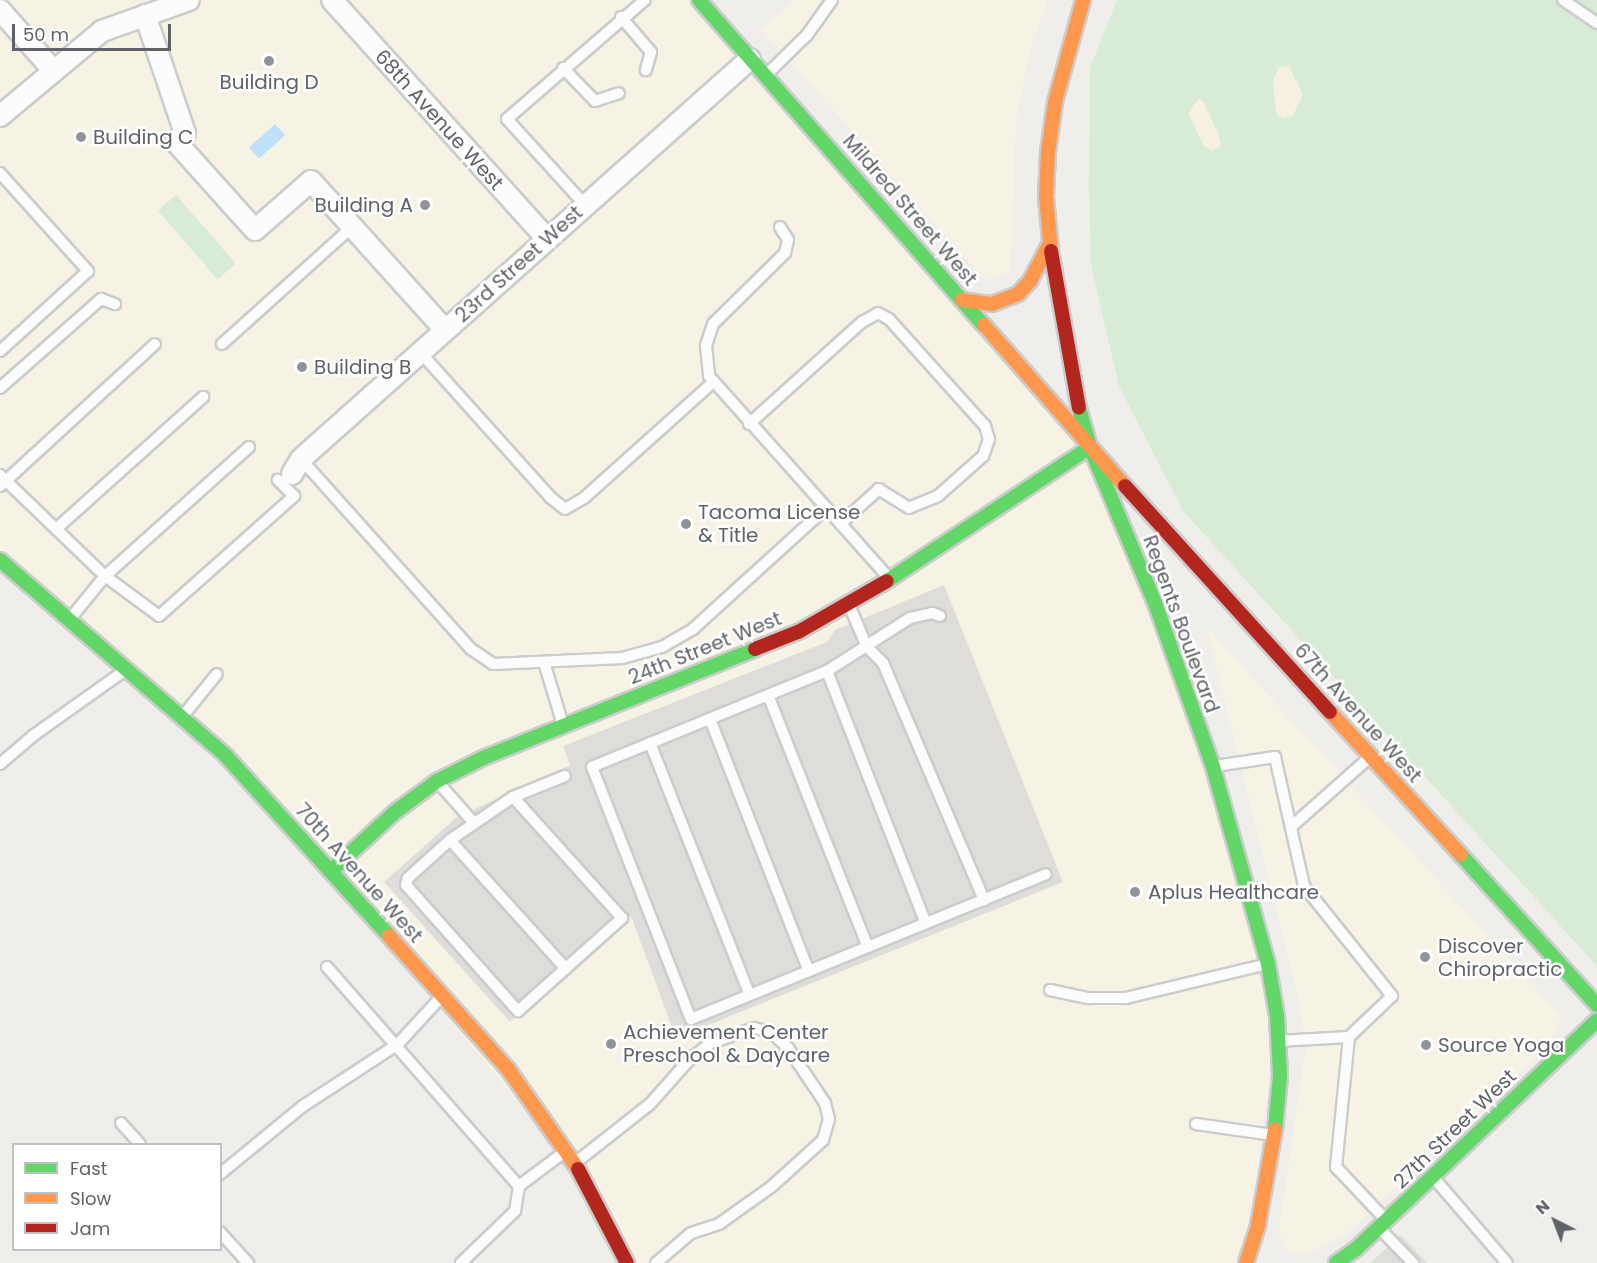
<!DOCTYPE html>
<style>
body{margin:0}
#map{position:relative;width:1597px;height:1263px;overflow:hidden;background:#efeeea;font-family:Poppins,sans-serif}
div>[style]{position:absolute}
.commercial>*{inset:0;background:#f7f3e4}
.industrial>*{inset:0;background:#dfddda}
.green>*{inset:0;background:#d8ebd6;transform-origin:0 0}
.sand>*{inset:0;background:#f6f1e1}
.water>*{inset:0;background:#bfe0f9;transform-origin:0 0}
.roads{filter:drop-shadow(2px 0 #cbcccc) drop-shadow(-2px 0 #cbcccc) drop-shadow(0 2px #cbcccc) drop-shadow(0 -2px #cbcccc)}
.lane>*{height:10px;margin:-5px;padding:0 5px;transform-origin:5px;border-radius:5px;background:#fdfcfc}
.street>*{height:20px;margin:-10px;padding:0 10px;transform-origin:10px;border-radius:10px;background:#fdfcfc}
.fast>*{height:14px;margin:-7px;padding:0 7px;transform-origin:7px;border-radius:7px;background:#63d668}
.slow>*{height:14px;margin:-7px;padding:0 7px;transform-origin:7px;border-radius:7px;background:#ff974d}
.jam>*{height:14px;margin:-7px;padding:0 7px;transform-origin:7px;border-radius:7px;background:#b3261e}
.dots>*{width:16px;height:16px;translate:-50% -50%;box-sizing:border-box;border:3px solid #fff;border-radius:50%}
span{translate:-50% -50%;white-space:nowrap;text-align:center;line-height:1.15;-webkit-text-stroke:5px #fff;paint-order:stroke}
.poi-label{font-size:20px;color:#5f6368}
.left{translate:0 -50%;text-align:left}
.right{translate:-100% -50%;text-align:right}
.street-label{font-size:20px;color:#5f6368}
.legend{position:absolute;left:12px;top:1143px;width:210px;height:108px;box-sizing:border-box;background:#fff;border:2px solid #bfc1c3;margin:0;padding:8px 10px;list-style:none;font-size:18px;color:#5f6368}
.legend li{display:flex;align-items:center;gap:12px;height:30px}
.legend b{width:30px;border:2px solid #bfc1c3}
.north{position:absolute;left:1525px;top:1191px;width:60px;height:60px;-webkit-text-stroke:4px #fff;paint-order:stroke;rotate:318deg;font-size:16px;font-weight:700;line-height:24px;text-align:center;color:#5f6368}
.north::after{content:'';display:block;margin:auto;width:21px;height:27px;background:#5f6368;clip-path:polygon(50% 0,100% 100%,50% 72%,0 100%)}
.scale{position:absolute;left:12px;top:24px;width:159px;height:27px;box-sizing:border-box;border:3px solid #5f6368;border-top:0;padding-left:8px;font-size:18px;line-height:21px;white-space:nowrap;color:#5f6368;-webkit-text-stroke:4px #fff;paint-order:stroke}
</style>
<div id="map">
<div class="commercial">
<i style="clip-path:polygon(0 0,699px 0,1090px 446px,1155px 603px,1277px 1016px,1246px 1263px,627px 1263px,587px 1185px,245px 775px,0 560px)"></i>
<i style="clip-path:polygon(795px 0,1048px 0,1030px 49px,1016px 121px,1010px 271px,985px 280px,762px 30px)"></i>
<i style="clip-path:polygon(1207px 628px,1561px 1016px,1545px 1049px,1346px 1234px,1310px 1252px,1297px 1254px,1285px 1248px,1279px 1230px,1306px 1047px,1297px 990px)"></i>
</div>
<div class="industrial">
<i style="clip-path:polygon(944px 585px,1063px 882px,676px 1038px,631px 916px,510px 1022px,384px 882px,457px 817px,570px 765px,563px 746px,827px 642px,835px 630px)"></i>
<i style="clip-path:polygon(1401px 1235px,1427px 1263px,1370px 1263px)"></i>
</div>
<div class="green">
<i style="clip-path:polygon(1117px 0,1597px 0,1597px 966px,1183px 511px,1119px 386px,1091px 265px,1089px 187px,1090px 68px)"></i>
<i style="left:176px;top:195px;width:91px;height:24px;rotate:49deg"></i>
</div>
<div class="sand">
<i style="clip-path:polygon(1289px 66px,1303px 95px,1293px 115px,1282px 119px,1276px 112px,1273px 81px,1279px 67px)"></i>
<i style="clip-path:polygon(1199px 99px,1204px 103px,1218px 133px,1221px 146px,1212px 151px,1204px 146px,1188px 113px)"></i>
</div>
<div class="water">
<i style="left:275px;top:124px;width:15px;height:35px;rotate:48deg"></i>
</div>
<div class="roads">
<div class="lane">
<i style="left:1563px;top:0;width:41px;rotate:34.1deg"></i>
<i style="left:621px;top:17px;width:46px;rotate:49.4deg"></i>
<i style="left:651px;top:52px;width:19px;rotate:106deg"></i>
<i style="left:563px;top:68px;width:46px;rotate:45.9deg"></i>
<i style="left:595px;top:101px;width:25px;rotate:-18deg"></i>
<i style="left:765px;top:76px;width:59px;rotate:-44.3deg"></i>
<i style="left:807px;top:35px;width:43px;rotate:-54.5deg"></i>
<i style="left:0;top:173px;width:132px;rotate:48.1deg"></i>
<i style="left:88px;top:271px;width:119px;rotate:137.7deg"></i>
<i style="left:585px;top:205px;width:116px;rotate:-132.2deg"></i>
<i style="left:507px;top:119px;width:182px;rotate:-40.8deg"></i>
<i style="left:780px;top:227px;width:15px;rotate:58deg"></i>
<i style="left:788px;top:240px;width:13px;rotate:103deg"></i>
<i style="left:785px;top:253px;width:101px;rotate:135.4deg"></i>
<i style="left:713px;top:324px;width:23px;rotate:108deg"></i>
<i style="left:706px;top:346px;width:30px;rotate:84deg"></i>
<i style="left:709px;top:376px;width:272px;rotate:48.3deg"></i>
<i style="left:222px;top:344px;width:176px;rotate:-42deg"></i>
<i style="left:420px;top:352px;width:195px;rotate:48.1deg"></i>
<i style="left:550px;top:497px;width:19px;rotate:39deg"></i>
<i style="left:565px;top:509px;width:22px;rotate:-30deg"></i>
<i style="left:584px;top:498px;width:172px;rotate:-41.9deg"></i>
<i style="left:0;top:388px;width:135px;rotate:-41.4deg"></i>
<i style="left:101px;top:299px;width:15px;rotate:20deg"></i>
<i style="left:749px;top:424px;width:152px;rotate:-42.1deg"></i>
<i style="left:862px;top:322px;width:18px;rotate:-29deg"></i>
<i style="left:878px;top:313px;width:13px;rotate:29deg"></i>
<i style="left:889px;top:319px;width:144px;rotate:48.1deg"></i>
<i style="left:985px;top:426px;width:14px;rotate:73deg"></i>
<i style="left:989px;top:439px;width:18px;rotate:109deg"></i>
<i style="left:983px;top:456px;width:60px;rotate:138.4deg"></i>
<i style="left:938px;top:496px;width:31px;rotate:158deg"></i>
<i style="left:909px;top:508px;width:36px;rotate:-148deg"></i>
<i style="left:879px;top:489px;width:52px;rotate:138.1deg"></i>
<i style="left:249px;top:447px;width:193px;rotate:138.1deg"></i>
<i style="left:105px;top:576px;width:67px;rotate:36.5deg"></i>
<i style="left:159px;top:616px;width:181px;rotate:-41.6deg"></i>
<i style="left:294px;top:496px;width:23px;rotate:-135deg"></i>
<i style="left:301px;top:459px;width:255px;rotate:48.2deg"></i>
<i style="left:471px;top:649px;width:27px;rotate:34deg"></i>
<i style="left:493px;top:664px;width:129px;rotate:-2.7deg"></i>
<i style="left:622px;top:658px;width:41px;rotate:-15.4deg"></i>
<i style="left:662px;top:647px;width:36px;rotate:-30deg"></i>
<i style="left:693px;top:629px;width:180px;rotate:-42.3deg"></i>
<i style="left:0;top:475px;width:146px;rotate:43.9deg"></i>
<i style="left:105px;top:576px;width:55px;rotate:129.1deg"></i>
<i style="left:0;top:486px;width:210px;rotate:-42.5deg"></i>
<i style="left:56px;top:529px;width:198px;rotate:-41.9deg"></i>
<i style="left:850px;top:607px;width:43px;rotate:67deg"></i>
<i style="left:867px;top:647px;width:23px;rotate:45deg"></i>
<i style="left:883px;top:663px;width:258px;rotate:66.9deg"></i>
<i style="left:940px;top:616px;width:9px;rotate:-159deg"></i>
<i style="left:932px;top:613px;width:23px;rotate:167deg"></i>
<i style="left:910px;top:618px;width:98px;rotate:147.4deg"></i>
<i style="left:827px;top:671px;width:254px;rotate:157.8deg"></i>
<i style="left:592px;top:767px;width:271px;rotate:68.6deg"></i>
<i style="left:691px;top:1019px;width:383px;rotate:-22.2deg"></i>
<i style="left:544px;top:662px;width:66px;rotate:73.2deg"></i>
<i style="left:827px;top:671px;width:271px;rotate:68.6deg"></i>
<i style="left:768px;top:695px;width:271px;rotate:68.4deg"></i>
<i style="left:182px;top:717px;width:55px;rotate:-50.9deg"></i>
<i style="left:710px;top:719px;width:271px;rotate:68.6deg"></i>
<i style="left:650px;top:743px;width:271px;rotate:68.4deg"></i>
<i style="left:0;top:764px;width:45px;rotate:-40.5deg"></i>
<i style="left:34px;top:735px;width:110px;rotate:-35.4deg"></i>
<i style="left:1215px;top:766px;width:61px;rotate:-8.5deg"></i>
<i style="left:1275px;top:757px;width:132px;rotate:77.3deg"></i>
<i style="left:1304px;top:886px;width:141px;rotate:51.3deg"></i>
<i style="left:1392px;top:996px;width:59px;rotate:136.4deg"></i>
<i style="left:1349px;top:1037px;width:131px;rotate:95.7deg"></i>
<i style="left:1336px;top:1167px;width:73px;rotate:46.7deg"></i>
<i style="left:565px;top:776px;width:56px;rotate:158deg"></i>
<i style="left:513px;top:797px;width:76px;rotate:145.7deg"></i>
<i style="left:450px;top:840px;width:173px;rotate:48deg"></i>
<i style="left:437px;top:781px;width:55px;rotate:48.7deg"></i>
<i style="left:1291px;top:827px;width:104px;rotate:-41.5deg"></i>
<i style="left:450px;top:840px;width:57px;rotate:137.9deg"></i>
<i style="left:408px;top:878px;width:7px;rotate:106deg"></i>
<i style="left:406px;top:885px;width:169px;rotate:48.4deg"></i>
<i style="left:518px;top:1011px;width:140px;rotate:-41.8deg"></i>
<i style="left:622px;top:918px;width:163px;rotate:-132deg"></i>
<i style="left:327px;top:967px;width:291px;rotate:48.8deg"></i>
<i style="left:519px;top:1186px;width:25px;rotate:99deg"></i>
<i style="left:515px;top:1211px;width:75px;rotate:136.1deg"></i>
<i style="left:1050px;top:990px;width:40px;rotate:12deg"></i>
<i style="left:1089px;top:998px;width:37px"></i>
<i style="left:1126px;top:998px;width:146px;rotate:-13.5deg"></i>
<i style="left:1278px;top:1041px;width:71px;rotate:-3.2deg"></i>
<i style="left:121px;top:1123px;width:28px;rotate:48deg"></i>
<i style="left:1196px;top:1124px;width:78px;rotate:8.1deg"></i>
<i style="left:575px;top:1163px;width:95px;rotate:-38.2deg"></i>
<i style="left:650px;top:1104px;width:59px;rotate:-48.4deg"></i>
<i style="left:689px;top:1060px;width:28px;rotate:-38deg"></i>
<i style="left:711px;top:1043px;width:46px;rotate:-19.2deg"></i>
<i style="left:754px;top:1028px;width:17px;rotate:13deg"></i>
<i style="left:771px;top:1032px;width:23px;rotate:43deg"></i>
<i style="left:788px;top:1048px;width:66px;rotate:56.1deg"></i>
<i style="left:825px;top:1103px;width:16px;rotate:76deg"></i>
<i style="left:829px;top:1119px;width:22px;rotate:106deg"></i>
<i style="left:823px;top:1140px;width:70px;rotate:137.9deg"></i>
<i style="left:771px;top:1187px;width:64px;rotate:144.6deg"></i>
<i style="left:719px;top:1224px;width:29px;rotate:162deg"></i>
<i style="left:691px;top:1233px;width:46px;rotate:139.4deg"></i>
<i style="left:220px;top:1174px;width:107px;rotate:-39.3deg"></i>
<i style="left:303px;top:1106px;width:113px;rotate:-33.1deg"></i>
<i style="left:398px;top:1044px;width:65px;rotate:-47.5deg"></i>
<i style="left:1433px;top:1177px;width:113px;rotate:49.3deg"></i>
<i style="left:519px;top:1186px;width:60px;rotate:-36.9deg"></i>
<i style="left:1379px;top:1228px;width:49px;rotate:45.8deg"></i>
<i style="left:220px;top:1232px;width:42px;rotate:47.9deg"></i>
</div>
<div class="street">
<i style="left:332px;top:0;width:321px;rotate:48deg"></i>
<i style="left:0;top:10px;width:79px;rotate:48.6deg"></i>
<i style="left:145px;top:15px;width:125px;rotate:71.3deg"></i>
<i style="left:185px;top:133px;width:13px;rotate:135deg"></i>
<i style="left:176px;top:142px;width:118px;rotate:48.1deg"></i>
<i style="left:255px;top:230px;width:74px;rotate:-41.2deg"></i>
<i style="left:311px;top:181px;width:200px;rotate:48deg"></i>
<i style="left:0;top:116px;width:133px;rotate:-39.8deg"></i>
<i style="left:102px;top:31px;width:92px;rotate:-19.6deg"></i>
<i style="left:292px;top:474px;width:17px;rotate:-59deg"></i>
<i style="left:301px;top:459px;width:601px;rotate:-41.7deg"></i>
</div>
<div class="fast">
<i style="left:699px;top:0;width:432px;rotate:48.8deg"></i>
<i style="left:1079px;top:408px;width:41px;rotate:74.2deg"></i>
<i style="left:1090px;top:447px;width:169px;rotate:67.4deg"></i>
<i style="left:1155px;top:603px;width:174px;rotate:70.5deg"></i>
<i style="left:1213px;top:767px;width:205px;rotate:74.4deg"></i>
<i style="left:1268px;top:964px;width:53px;rotate:80.2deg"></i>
<i style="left:1277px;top:1016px;width:60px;rotate:87.1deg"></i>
<i style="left:1280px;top:1076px;width:54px;rotate:95.3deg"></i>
<i style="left:0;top:560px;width:299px;rotate:40.9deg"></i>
<i style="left:226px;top:756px;width:243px;rotate:47.8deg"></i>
<i style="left:887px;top:581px;width:243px;rotate:-33.4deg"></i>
<i style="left:1460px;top:854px;width:204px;rotate:47.8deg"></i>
<i style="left:331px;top:871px;width:87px;rotate:-42.7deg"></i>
<i style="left:395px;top:812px;width:52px;rotate:-36.4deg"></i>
<i style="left:437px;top:781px;width:51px;rotate:-26.6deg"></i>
<i style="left:483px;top:758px;width:293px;rotate:-21.8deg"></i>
<i style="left:1336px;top:1263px;width:24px;rotate:-35deg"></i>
<i style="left:1356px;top:1249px;width:332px;rotate:-43.5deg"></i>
</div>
<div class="slow">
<i style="left:1051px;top:251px;width:54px;rotate:-95.3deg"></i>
<i style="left:1046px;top:197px;width:45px;rotate:-87.5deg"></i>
<i style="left:1048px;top:152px;width:50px;rotate:-82deg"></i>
<i style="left:1055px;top:102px;width:106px;rotate:-74.6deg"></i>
<i style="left:962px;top:300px;width:30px;rotate:8deg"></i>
<i style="left:992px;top:304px;width:28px;rotate:-21deg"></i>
<i style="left:1018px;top:294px;width:18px;rotate:-47deg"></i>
<i style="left:1030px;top:281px;width:43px;rotate:-62.2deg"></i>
<i style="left:984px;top:325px;width:214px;rotate:48.8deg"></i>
<i style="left:1330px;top:712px;width:193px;rotate:47.5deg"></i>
<i style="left:389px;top:936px;width:178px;rotate:48.2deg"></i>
<i style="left:508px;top:1069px;width:122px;rotate:55deg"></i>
<i style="left:1246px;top:1263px;width:40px;rotate:-72deg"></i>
<i style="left:1258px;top:1225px;width:97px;rotate:-79.9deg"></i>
</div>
<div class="jam">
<i style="left:1051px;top:251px;width:159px;rotate:79.9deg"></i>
<i style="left:1125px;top:486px;width:305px;rotate:47.8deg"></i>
<i style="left:755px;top:649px;width:48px;rotate:-21.8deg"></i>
<i style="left:800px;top:631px;width:100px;rotate:-29.9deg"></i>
<i style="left:578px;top:1169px;width:106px;rotate:62.5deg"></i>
</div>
</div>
<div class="dots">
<i style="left:269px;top:61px;background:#919496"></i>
<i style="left:81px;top:137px;background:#919496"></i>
<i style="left:425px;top:205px;background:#919496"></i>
<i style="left:302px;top:367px;background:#919496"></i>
<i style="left:686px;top:524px;background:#919496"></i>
<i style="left:1135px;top:892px;background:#919496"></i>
<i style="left:1425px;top:957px;background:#919496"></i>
<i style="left:611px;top:1044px;background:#919496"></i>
<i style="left:1426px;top:1045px;background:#919496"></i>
</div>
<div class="poi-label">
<span style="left:269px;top:82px">Building D</span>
<span class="left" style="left:93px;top:137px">Building C</span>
<span class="right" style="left:413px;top:205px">Building A</span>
<span class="left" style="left:314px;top:367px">Building B</span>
<span class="left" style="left:698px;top:524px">Tacoma License<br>&amp; Title</span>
<span class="left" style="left:1148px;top:892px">Aplus Healthcare</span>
<span class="left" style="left:1438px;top:958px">Discover<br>Chiropractic</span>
<span class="left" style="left:623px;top:1044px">Achievement Center<br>Preschool &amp; Daycare</span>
<span class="left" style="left:1438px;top:1045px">Source Yoga</span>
</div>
<div class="street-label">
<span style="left:439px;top:120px;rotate:48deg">68th Avenue West</span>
<span style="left:910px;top:210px;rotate:49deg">Mildred Street West</span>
<span style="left:519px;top:264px;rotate:-42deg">23rd Street West</span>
<span style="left:1181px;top:624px;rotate:70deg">Regents Boulevard</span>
<span style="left:705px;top:648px;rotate:-22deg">24th Street West</span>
<span style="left:1358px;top:713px;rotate:48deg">67th Avenue West</span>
<span style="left:359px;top:873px;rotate:48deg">70th Avenue West</span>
<span style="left:1455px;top:1129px;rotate:-44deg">27th Street West</span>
</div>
<ul class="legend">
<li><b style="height:8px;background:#63d668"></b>Fast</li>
<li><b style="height:8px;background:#ff974d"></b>Slow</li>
<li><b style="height:8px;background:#b3261e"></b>Jam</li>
</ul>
<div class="north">N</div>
<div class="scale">50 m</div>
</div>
